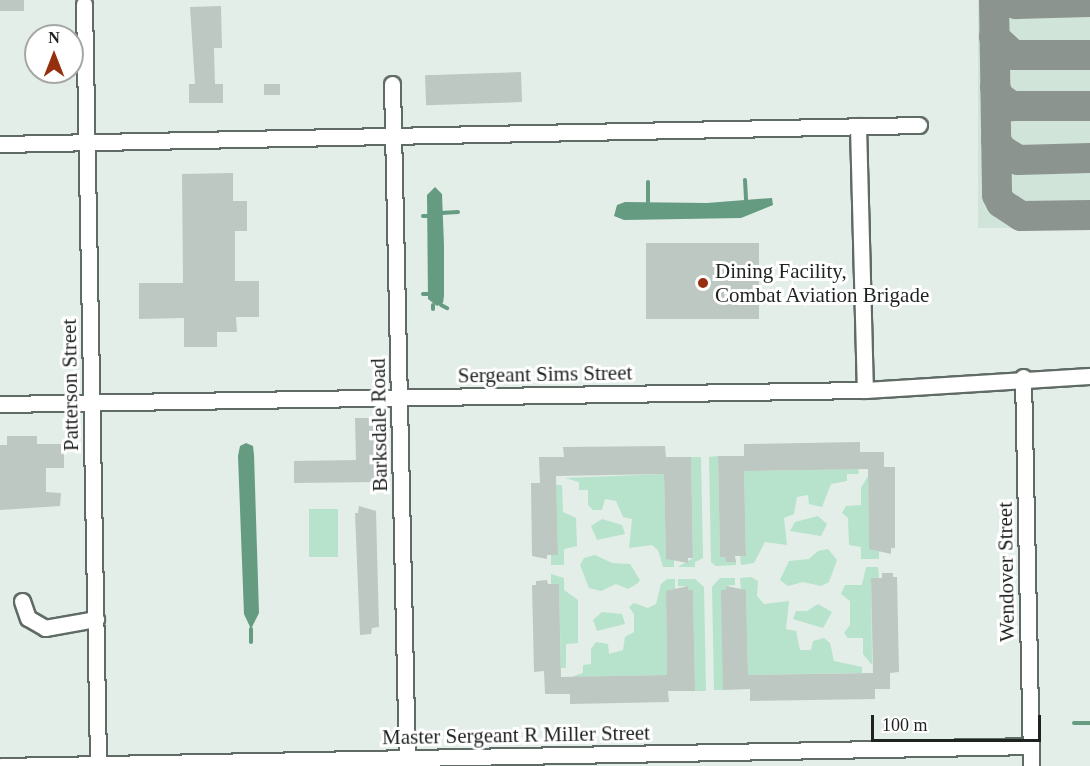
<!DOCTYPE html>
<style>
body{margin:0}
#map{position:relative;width:1090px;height:766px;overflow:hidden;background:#e3eee8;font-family:Georgia,serif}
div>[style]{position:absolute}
.built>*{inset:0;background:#d1e4da;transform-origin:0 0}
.green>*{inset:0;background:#b7e2cb;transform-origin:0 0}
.water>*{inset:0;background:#659b81}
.stream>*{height:4px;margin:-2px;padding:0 2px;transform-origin:2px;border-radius:2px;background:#659b81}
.taxiway>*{height:30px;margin:-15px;padding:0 15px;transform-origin:15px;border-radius:15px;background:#8c9490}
.building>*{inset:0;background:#bcc8c1;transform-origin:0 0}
.roads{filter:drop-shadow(2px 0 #606b65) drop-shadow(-2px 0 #606b65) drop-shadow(0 2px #606b65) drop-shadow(0 -2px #606b65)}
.minor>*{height:15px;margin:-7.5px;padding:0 7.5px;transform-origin:7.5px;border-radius:7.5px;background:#fff}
.dots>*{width:16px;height:16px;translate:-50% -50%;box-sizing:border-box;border:3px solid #fff;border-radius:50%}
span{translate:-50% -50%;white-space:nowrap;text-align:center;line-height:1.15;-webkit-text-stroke:6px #fff;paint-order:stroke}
.poi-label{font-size:21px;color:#1f2320}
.left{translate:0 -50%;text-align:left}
.street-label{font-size:21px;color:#1f2320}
.north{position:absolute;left:24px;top:24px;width:60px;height:60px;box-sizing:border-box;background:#fff;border:2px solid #a5a7a6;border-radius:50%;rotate:0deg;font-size:16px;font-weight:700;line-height:24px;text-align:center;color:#1f2320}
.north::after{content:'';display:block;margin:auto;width:21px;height:27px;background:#962f0d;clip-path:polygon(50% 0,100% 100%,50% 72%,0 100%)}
.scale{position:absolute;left:871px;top:715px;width:170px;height:27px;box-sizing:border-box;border:3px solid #1f2320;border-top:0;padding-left:8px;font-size:18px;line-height:21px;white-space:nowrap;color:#1f2320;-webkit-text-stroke:4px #fff;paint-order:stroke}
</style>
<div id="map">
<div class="built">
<i style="left:978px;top:0;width:112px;height:228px"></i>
</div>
<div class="green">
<i style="clip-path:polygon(718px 456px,720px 557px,725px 557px,726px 562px,736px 562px,736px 565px,716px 566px,711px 562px,709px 457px)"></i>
<i style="clip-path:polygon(691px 457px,701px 457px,703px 558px,695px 562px,695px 567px,678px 567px,693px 558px)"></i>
<i style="clip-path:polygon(858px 469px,859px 474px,847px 474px,847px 481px,831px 484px,822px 507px,809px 504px,808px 495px,797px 497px,794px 514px,784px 518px,787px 545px,765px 542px,754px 563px,741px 565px,740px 556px,746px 556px,744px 471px)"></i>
<i style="clip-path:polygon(664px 474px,666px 558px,674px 559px,674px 567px,663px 567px,658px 550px,652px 545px,629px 548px,632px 519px,623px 517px,616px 501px,605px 499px,602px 510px,593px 510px,588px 505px,588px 490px,579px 490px,579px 482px,565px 478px)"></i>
<i style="clip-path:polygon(868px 476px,869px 549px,879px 549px,879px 559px,861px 559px,861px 547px,849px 545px,848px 518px,842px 513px,846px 506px,861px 505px,861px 488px)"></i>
<i style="clip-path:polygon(556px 485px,562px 485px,563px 512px,576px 518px,577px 546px,564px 549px,564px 565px,551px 565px,551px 555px,558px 554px)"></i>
<i style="left:309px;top:509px;width:29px;height:48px"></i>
<i style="clip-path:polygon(818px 516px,827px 524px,821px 536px,790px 531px,795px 522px)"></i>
<i style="clip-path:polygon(602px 519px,622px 525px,625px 534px,597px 540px,591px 526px)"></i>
<i style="clip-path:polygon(828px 549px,837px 560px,829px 582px,821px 586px,803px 582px,788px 586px,780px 580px,789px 561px,809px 559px,818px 551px)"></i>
<i style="clip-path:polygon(595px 555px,612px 563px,630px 564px,640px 580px,638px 583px,628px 589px,616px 584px,601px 591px,589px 588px,580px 565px,584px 558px)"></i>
<i style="clip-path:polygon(866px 567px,878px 567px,879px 578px,871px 578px,872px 665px,863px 654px,863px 638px,848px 638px,844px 633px,850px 625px,850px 601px,841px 594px,845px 585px,862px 585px)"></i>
<i style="clip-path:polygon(551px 574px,564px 578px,564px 590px,578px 600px,578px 643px,566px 644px,566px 668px,561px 668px,559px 585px,551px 584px)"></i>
<i style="clip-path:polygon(751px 577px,758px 581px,757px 596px,764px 604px,789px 601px,786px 629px,796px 631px,800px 650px,811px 650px,813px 641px,824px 638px,830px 643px,834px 661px,862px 667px,862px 673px,748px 675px,746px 590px,741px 590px,740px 578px)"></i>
<i style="clip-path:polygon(720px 578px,735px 578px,735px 585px,726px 586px,723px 690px,714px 690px,712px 587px)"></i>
<i style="clip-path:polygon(667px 579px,675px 579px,675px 591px,666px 592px,667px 675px,571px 677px,583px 673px,583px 665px,591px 664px,591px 649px,596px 642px,608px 644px,609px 654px,623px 650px,625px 637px,634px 632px,634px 614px,629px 607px,634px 603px,648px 608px,656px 604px,661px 584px)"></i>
<i style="clip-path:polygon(678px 579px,695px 579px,704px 587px,706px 691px,695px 691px,693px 591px,688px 590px,688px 586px,678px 586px)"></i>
<i style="clip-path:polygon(818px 604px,832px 612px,823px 628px,793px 619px,796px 611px,807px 611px)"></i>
<i style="clip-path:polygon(602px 612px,622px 614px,625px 624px,597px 631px,593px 620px)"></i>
</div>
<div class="water">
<i style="clip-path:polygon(435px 187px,442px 194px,444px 245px,444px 296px,443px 303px,437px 306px,428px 299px,427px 195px)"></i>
<i style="clip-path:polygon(772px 198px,773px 205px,741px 218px,624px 220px,614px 216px,617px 205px,625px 202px,707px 203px)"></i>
<i style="clip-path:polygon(246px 443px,253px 446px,254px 455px,259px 613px,251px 629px,244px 614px,238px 456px,240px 446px)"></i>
</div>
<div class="stream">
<i style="left:745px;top:180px;width:20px;rotate:87deg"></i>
<i style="left:648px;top:182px;width:20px;rotate:90deg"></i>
<i style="left:441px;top:213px;width:17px;rotate:-3deg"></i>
<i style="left:423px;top:216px;width:5px"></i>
<i style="left:423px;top:294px;width:5px"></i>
<i style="left:441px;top:305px;width:7px;rotate:27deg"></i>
<i style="left:433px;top:309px;width:4px;rotate:-90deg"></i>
<i style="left:251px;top:629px;width:13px;rotate:90deg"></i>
<i style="left:1074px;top:723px;width:16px"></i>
</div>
<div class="taxiway">
<i style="left:994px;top:0;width:195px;rotate:89.1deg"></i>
<i style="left:997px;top:195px;width:9px;rotate:63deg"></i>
<i style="left:1001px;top:203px;width:24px;rotate:33deg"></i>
<i style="left:1021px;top:216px;width:69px;rotate:-0.8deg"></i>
<i style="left:1005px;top:0;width:12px;rotate:20deg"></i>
<i style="left:1016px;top:4px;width:74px;rotate:-1.5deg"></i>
<i style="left:994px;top:37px;width:26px;rotate:43deg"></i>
<i style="left:1013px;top:55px;width:77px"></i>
<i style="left:995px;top:87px;width:11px;rotate:68deg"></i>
<i style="left:999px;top:97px;width:16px;rotate:35deg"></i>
<i style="left:1012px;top:106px;width:78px"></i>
<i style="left:996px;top:140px;width:10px;rotate:61deg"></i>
<i style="left:1001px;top:149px;width:20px;rotate:33deg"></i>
<i style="left:1018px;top:160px;width:72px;rotate:-1.6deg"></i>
</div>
<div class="building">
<i style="left:0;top:0;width:24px;height:11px"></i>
<i style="clip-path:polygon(221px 6px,222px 48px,214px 48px,215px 84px,223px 84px,223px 103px,189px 103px,189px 84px,195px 84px,190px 7px)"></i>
<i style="left:521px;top:72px;width:30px;height:96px;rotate:88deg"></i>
<i style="left:280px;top:84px;width:11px;height:16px;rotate:90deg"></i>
<i style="clip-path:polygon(233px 173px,233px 201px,247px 201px,247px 231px,235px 231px,235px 281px,259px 281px,259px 317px,236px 317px,237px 332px,217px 332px,217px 347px,184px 347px,184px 318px,139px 319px,139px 283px,183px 283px,182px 174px)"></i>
<i style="left:759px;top:243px;width:76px;height:113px;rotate:90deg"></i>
<i style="clip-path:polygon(355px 418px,377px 418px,378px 482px,294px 483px,294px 461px,356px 460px)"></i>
<i style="clip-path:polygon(7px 436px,37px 436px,37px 444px,64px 444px,64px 468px,46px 468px,46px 492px,61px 493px,60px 506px,0 510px,0 445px,7px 445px)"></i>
<i style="clip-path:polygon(860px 442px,860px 452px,884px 452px,884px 467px,895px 467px,895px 548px,891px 548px,891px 554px,869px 549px,868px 469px,744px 471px,746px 556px,735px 556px,736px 562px,726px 562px,725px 557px,720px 557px,718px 456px,744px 456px,744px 444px)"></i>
<i style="clip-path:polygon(665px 446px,666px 457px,691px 457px,693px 558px,688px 558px,688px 563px,666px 559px,664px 474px,556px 476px,558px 555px,547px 555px,547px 559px,532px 556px,531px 483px,540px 483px,539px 457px,564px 457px,563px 447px)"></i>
<i style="clip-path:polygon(359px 506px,376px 511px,379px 627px,372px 628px,371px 634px,360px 635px,355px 513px,358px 513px)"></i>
<i style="clip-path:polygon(882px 573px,893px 573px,893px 577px,897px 577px,899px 672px,890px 673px,890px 689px,875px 689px,875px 699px,750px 701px,750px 689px,723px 690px,721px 590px,726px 590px,726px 586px,746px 590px,748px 675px,873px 673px,871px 578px,882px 578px)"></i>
<i style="clip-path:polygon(547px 580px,548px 584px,559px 584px,561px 677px,667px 675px,666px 591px,688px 586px,688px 590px,693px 590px,695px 691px,668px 691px,669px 702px,570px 704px,570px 694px,545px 694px,544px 671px,534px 672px,532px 585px,536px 585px,536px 581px)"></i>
</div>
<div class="roads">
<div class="minor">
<i style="left:84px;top:4px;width:760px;rotate:88.94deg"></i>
<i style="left:392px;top:84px;width:682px;rotate:88.74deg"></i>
<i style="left:858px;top:126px;width:264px;rotate:88.5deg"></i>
<i style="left:0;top:144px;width:919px;rotate:-1.18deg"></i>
<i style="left:1023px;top:377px;width:389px;rotate:88.8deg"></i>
<i style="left:0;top:404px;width:865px;rotate:-0.93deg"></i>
<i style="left:865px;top:390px;width:225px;rotate:-3.6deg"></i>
<i style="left:22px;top:601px;width:18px;rotate:71deg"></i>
<i style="left:28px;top:618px;width:20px;rotate:30deg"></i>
<i style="left:45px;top:628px;width:52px;rotate:-10deg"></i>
<i style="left:1px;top:766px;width:1030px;rotate:-1.11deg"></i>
</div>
</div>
<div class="dots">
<i style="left:703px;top:283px;background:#962f0d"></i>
</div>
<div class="poi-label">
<span class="left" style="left:715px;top:283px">Dining Facility,<br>Combat Aviation Brigade</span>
</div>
<div class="street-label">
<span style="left:545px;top:374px;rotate:-1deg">Sergeant Sims Street</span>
<span style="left:70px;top:385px;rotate:-91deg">Patterson Street</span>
<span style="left:379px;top:425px;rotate:-91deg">Barksdale Road</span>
<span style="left:1006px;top:572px;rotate:-91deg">Wendover Street</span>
<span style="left:516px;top:735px;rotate:-1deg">Master Sergeant R Miller Street</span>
</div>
<div class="north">N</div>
<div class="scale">100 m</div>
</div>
